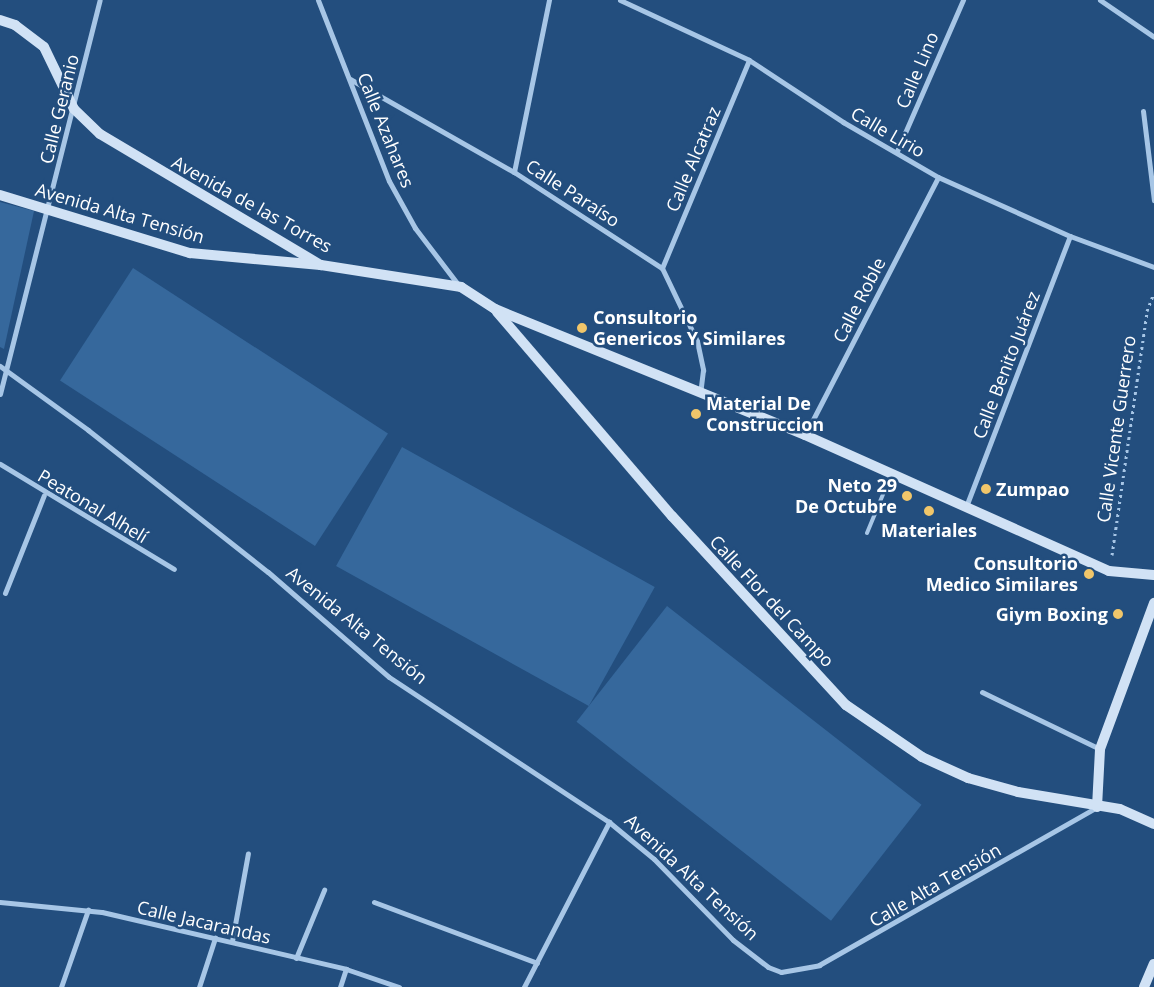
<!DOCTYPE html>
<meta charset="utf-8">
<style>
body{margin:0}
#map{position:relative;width:1154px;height:987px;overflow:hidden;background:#234e7e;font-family:"Open Sans",sans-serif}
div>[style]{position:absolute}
.green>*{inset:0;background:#36689c;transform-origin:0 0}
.path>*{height:3px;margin-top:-1.5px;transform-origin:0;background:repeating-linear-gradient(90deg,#a7c6e6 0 2.5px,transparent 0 6.5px)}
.lane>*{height:4px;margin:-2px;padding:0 2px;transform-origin:2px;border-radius:2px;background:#a7c6e6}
.street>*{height:5px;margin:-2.5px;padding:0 2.5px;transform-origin:2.5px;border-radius:2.5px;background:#a7c6e6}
.secondary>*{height:10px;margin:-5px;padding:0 5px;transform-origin:5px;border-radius:5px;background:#d1e2f5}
.dots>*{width:14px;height:14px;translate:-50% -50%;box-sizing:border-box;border:2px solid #234e7e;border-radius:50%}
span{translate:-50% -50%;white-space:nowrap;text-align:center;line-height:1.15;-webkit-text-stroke:5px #234e7e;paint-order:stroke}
.street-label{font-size:18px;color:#fff}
.poi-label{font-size:18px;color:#fff;font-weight:700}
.left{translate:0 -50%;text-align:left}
.right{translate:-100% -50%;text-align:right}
</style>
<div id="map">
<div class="green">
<i style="clip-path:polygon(0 202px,34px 211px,4px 349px,0 347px)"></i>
<i style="left:133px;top:268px;width:304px;height:134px;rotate:33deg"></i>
<i style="left:402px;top:447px;width:289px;height:136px;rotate:29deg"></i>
<i style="left:667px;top:606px;width:323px;height:147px;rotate:38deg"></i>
</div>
<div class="path">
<i style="left:1112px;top:555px;width:246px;rotate:-81.8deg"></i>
<i style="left:1147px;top:311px;width:19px;rotate:-69deg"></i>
</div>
<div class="lane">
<i style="left:867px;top:533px;width:63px;rotate:-67.5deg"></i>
</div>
<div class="street">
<i style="left:318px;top:0;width:194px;rotate:68.6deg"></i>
<i style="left:389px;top:181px;width:54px;rotate:61deg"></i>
<i style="left:415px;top:228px;width:74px;rotate:52.7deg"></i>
<i style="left:620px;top:0;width:142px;rotate:24.9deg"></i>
<i style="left:749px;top:60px;width:113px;rotate:33.4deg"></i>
<i style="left:843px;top:122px;width:110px;rotate:30.1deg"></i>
<i style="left:938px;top:177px;width:145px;rotate:24.1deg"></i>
<i style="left:1070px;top:236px;width:90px;rotate:20.3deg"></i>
<i style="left:1100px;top:0;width:65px;rotate:34.4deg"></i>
<i style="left:350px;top:79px;width:189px;rotate:29.6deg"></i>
<i style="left:514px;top:172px;width:176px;rotate:33deg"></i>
<i style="left:662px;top:268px;width:81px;rotate:64.4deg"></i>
<i style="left:697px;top:341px;width:30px;rotate:78deg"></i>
<i style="left:703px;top:370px;width:24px;rotate:97deg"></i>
<i style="left:1143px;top:111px;width:90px;rotate:83deg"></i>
<i style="left:897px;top:151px;width:165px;rotate:-66.4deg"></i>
<i style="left:514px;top:172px;width:176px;rotate:-78.5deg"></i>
<i style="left:662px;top:268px;width:225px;rotate:-67.3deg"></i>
<i style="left:0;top:366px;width:109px;rotate:36deg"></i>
<i style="left:88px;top:430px;width:229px;rotate:38.3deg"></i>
<i style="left:268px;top:572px;width:160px;rotate:41deg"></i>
<i style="left:389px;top:677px;width:263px;rotate:33.4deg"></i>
<i style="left:609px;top:822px;width:58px;rotate:39.4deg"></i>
<i style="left:654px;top:859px;width:113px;rotate:45.7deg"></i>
<i style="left:733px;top:940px;width:44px;rotate:37.6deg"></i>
<i style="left:768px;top:967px;width:14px;rotate:21deg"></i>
<i style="left:781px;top:972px;width:39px;rotate:-10deg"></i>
<i style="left:819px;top:965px;width:320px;rotate:-29.6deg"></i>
<i style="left:0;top:394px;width:406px;rotate:-75.8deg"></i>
<i style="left:805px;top:435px;width:290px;rotate:-62.7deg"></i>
<i style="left:0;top:464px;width:203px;rotate:31.1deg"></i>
<i style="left:967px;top:504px;width:287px;rotate:-69deg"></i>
<i style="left:5px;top:593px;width:105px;rotate:-68.3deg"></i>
<i style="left:982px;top:692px;width:131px;rotate:25.8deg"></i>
<i style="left:0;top:902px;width:102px;rotate:5.6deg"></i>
<i style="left:102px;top:912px;width:251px;rotate:13.1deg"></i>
<i style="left:346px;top:969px;width:56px;rotate:18.8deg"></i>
<i style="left:374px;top:902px;width:174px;rotate:20.5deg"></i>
<i style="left:232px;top:941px;width:89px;rotate:-79.7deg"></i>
<i style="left:296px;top:958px;width:74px;rotate:-67.6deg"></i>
<i style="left:61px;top:987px;width:82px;rotate:-70.7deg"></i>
<i style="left:199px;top:987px;width:52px;rotate:-71.9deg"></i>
<i style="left:340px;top:987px;width:19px;rotate:-72deg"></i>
<i style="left:524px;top:987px;width:186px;rotate:-62.7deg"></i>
</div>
<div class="secondary">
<i style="left:0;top:20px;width:16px;rotate:18deg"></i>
<i style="left:15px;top:25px;width:36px;rotate:37deg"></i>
<i style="left:44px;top:47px;width:69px;rotate:64.2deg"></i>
<i style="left:74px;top:109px;width:36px;rotate:44deg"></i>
<i style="left:100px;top:134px;width:257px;rotate:30.7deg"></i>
<i style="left:321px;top:265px;width:142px;rotate:8.9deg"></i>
<i style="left:461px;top:287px;width:40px;rotate:32.9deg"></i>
<i style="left:495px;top:309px;width:335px;rotate:22.1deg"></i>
<i style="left:805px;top:435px;width:333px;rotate:24.1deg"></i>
<i style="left:1109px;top:571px;width:45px;rotate:5.1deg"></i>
<i style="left:0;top:195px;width:199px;rotate:17deg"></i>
<i style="left:190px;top:253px;width:131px;rotate:5.3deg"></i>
<i style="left:497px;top:312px;width:269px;rotate:49.4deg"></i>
<i style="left:672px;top:516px;width:257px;rotate:47.4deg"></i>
<i style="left:846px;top:705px;width:92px;rotate:34.4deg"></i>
<i style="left:922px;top:757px;width:51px;rotate:24.5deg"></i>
<i style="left:968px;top:778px;width:52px;rotate:15.6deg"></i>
<i style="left:1018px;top:792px;width:103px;rotate:9.5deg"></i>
<i style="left:1120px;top:809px;width:37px;rotate:24deg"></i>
<i style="left:1097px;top:807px;width:58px;rotate:-87deg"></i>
<i style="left:1100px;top:749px;width:156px;rotate:-69.7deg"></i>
<i style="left:1144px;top:987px;width:25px;rotate:-67deg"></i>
</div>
<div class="dots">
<i style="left:582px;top:328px;background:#f1c66a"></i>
<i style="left:696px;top:414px;background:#f1c66a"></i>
<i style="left:986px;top:489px;background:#f1c66a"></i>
<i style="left:907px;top:496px;background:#f1c66a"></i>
<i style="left:929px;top:511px;background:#f1c66a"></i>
<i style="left:1089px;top:574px;background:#f1c66a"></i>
<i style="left:1118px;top:614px;background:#f1c66a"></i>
</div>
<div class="street-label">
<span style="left:917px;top:70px;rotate:-67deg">Calle Lino</span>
<span style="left:59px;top:109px;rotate:-76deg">Calle Geranio</span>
<span style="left:386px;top:130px;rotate:68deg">Calle Azahares</span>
<span style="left:888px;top:132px;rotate:30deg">Calle Lirio</span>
<span style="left:693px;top:159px;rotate:-67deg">Calle Alcatraz</span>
<span style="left:573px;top:193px;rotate:33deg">Calle Paraíso</span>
<span style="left:252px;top:204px;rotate:29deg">Avenida de las Torres</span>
<span style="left:120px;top:213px;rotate:16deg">Avenida Alta Tensión</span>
<span style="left:859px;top:300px;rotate:-63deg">Calle Roble</span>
<span style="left:1006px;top:365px;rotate:-69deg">Calle Benito Juárez</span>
<span style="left:1116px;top:429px;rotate:-82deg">Calle Vicente Guerrero</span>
<span style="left:93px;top:506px;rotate:31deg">Peatonal Alhelí</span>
<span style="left:772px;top:601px;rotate:47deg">Calle Flor del Campo</span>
<span style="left:357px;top:625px;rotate:39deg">Avenida Alta Tensión</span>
<span style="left:692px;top:877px;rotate:43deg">Avenida Alta Tensión</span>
<span style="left:935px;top:885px;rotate:-30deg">Calle Alta Tensión</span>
<span style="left:204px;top:922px;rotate:13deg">Calle Jacarandas</span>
</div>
<div class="poi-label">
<span class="left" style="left:593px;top:328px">Consultorio<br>Genericos Y Similares</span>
<span class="left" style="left:706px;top:414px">Material De<br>Construccion</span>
<span class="right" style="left:897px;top:496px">Neto 29<br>De Octubre</span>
<span class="left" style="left:996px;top:489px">Zumpao</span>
<span style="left:929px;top:530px">Materiales</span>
<span class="right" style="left:1078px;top:574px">Consultorio<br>Medico Similares</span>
<span class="right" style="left:1108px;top:614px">Giym Boxing</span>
</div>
</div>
